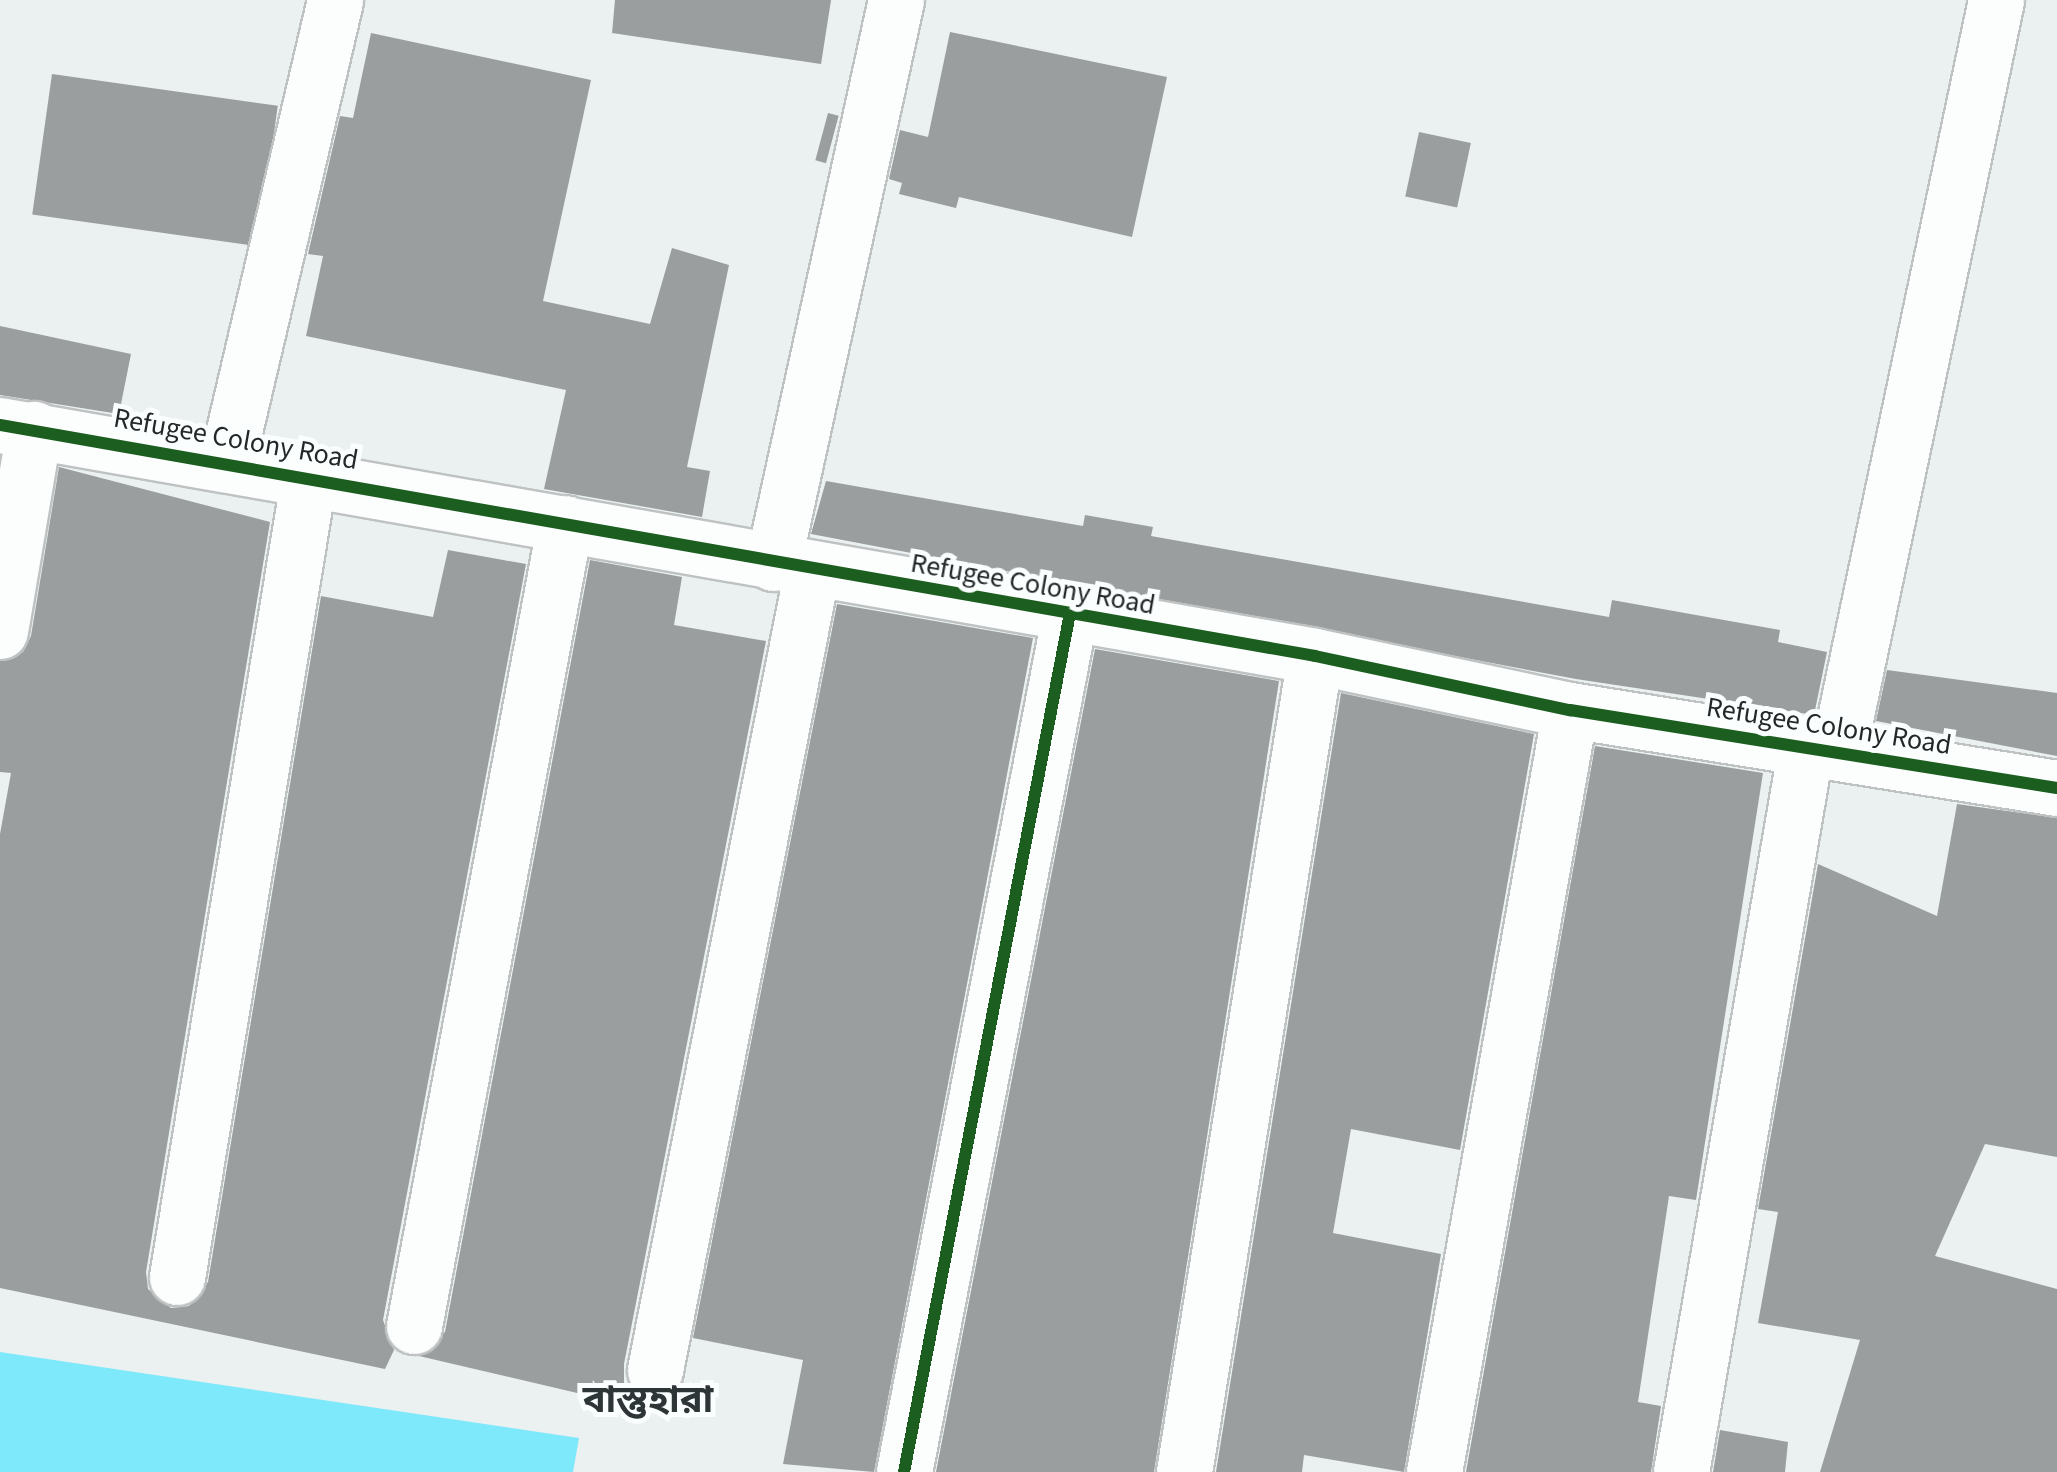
<!DOCTYPE html>
<meta charset="utf-8">
<style>
body{margin:0}
#map{position:relative;width:2057px;height:1472px;overflow:hidden;background:#ebf0f1;font-family:"Source Sans 3","Noto Sans Bengali",sans-serif}
div>[style]{position:absolute}
.water>*{inset:0;background:#7ee9fa}
.building>*{inset:0;background:#9a9e9e;transform-origin:0 0}
.roads{filter:drop-shadow(2px 0 #bec2c3) drop-shadow(-2px 0 #bec2c3) drop-shadow(0 2px #bec2c3) drop-shadow(0 -2px #bec2c3)}
.street>*{height:55px;margin:-27.5px;padding:0 27.5px;transform-origin:27.5px;border-radius:27.5px;background:#fcfdfd}
.cycleway>*{height:12px;margin:-6px;padding:0 6px;transform-origin:6px;border-radius:6px;background:#1b5e20}
span{translate:-50% -50%;white-space:nowrap;text-align:center;line-height:1.15;-webkit-text-stroke:10px #fafefe;paint-order:stroke}
.street-label{font-size:28px;color:#242728}
.district-label{font-size:38px;color:#2d3537;font-weight:700}
</style>
<div id="map">
<div class="water">
<i style="clip-path:polygon(0 1352px,579px 1438px,573px 1472px,0 1472px)"></i>
</div>
<div class="building">
<i style="clip-path:polygon(615px 0,831px 0,821px 64px,612px 33px)"></i>
<i style="clip-path:polygon(950px 32px,1167px 77px,1132px 237px,959px 197px,956px 208px,899px 194px,902px 183px,889px 179px,900px 130px,928px 137px)"></i>
<i style="clip-path:polygon(371px 33px,591px 80px,543px 301px,650px 324px,672px 248px,729px 265px,687px 467px,710px 471px,702px 517px,544px 489px,566px 390px,306px 336px,323px 256px,308px 254px,340px 116px,353px 118px)"></i>
<i style="left:52px;top:74px;width:228px;height:142px;rotate:8deg"></i>
<i style="left:828px;top:113px;width:11px;height:49px;rotate:15deg"></i>
<i style="left:1419px;top:132px;width:53px;height:66px;rotate:12deg"></i>
<i style="clip-path:polygon(0 326px,131px 354px,119px 414px,0 395px)"></i>
<i style="clip-path:polygon(59px 467px,270px 522px,146px 1272px,148px 1289px,171px 1308px,189px 1306px,208px 1282px,321px 596px,433px 617px,448px 550px,526px 564px,383px 1320px,394px 1350px,385px 1369px,0 1288px,0 834px,11px 773px,0 772px,0 661px,23px 652px,31px 636px)"></i>
<i style="clip-path:polygon(826px 481px,1083px 526px,1085px 515px,1153px 527px,1151px 536px,1609px 617px,1612px 600px,1780px 630px,1778px 642px,1827px 652px,1814px 715px,1576px 679px,811px 534px)"></i>
<i style="clip-path:polygon(590px 560px,682px 577px,674px 625px,766px 641px,624px 1364px,624px 1404px,419px 1356px,445px 1332px)"></i>
<i style="clip-path:polygon(837px 604px,1033px 638px,874px 1472px,783px 1464px,803px 1360px,693px 1338px)"></i>
<i style="clip-path:polygon(1095px 649px,1279px 681px,1154px 1472px,936px 1472px)"></i>
<i style="clip-path:polygon(1887px 670px,2057px 693px,2057px 756px,1876px 721px)"></i>
<i style="clip-path:polygon(1341px 693px,1534px 734px,1460px 1150px,1351px 1129px,1333px 1233px,1441px 1254px,1404px 1472px,1304px 1455px,1302px 1472px,1216px 1472px)"></i>
<i style="clip-path:polygon(1595px 746px,1763px 773px,1696px 1200px,1669px 1196px,1638px 1402px,1661px 1406px,1651px 1472px,1466px 1472px)"></i>
<i style="clip-path:polygon(1957px 804px,2057px 818px,2057px 1157px,1985px 1144px,1935px 1256px,2057px 1289px,2057px 1472px,1820px 1472px,1860px 1340px,1758px 1323px,1778px 1212px,1758px 1209px,1818px 864px,1937px 916px)"></i>
<i style="clip-path:polygon(1720px 1430px,1788px 1442px,1785px 1472px,1713px 1472px)"></i>
</div>
<div class="roads">
<div class="street">
<i style="left:0;top:425px;width:1335px;rotate:9.96deg"></i>
<i style="left:1315px;top:656px;width:261px;rotate:12deg"></i>
<i style="left:1570px;top:710px;width:493px;rotate:9.1deg"></i>
<i style="left:227px;top:461px;width:473px;rotate:-76.8deg"></i>
<i style="left:773px;top:563px;width:576px;rotate:-77.68deg"></i>
<i style="left:0;top:631px;width:205px;rotate:-80.4deg"></i>
<i style="left:1838px;top:752px;width:768px;rotate:-78.13deg"></i>
<i style="left:177px;top:1277px;width:812px;rotate:-80.64deg"></i>
<i style="left:414px;top:1326px;width:817px;rotate:-79.35deg"></i>
<i style="left:655px;top:1370px;width:815px;rotate:-78.9deg"></i>
<i style="left:904px;top:1472px;width:870px;rotate:-79.06deg"></i>
<i style="left:1184px;top:1472px;width:826px;rotate:-80.88deg"></i>
<i style="left:1434px;top:1472px;width:774px;rotate:-79.88deg"></i>
<i style="left:1681px;top:1472px;width:736px;rotate:-80.22deg"></i>
</div>
</div>
<div class="cycleway">
<i style="left:0;top:425px;width:1335px;rotate:9.96deg"></i>
<i style="left:1315px;top:656px;width:261px;rotate:12deg"></i>
<i style="left:1570px;top:710px;width:493px;rotate:9.1deg"></i>
<i style="left:904px;top:1472px;width:870px;rotate:-79.06deg"></i>
</div>
<div class="street-label">
<span style="left:236px;top:439px;rotate:10deg">Refugee Colony Road</span>
<span style="left:1033px;top:584px;rotate:10deg">Refugee Colony Road</span>
<span style="left:1829px;top:726px;rotate:9deg">Refugee Colony Road</span>
</div>
<div class="district-label">
<span style="left:648px;top:1401px">বাস্তুহারা</span>
</div>
</div>
